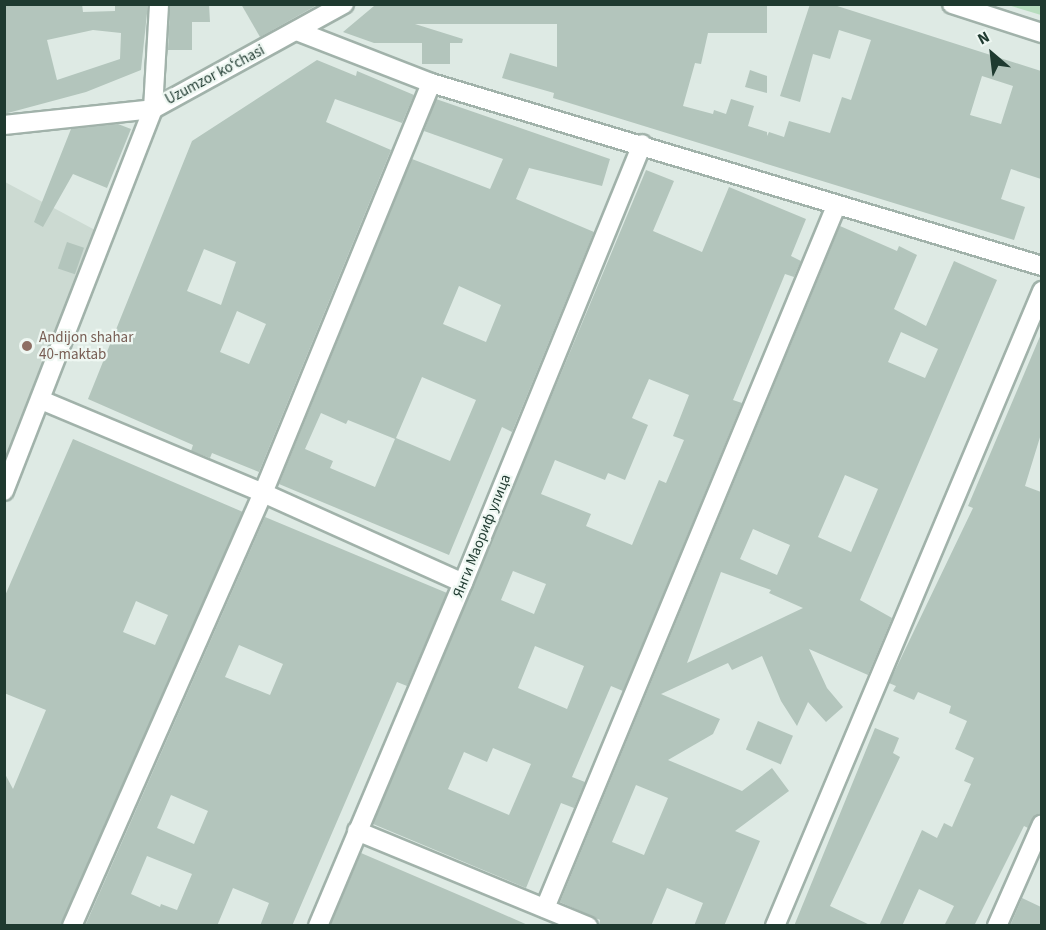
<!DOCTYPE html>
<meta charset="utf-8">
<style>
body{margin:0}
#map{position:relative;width:1046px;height:930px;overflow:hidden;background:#deeae4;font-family:"Source Sans 3",sans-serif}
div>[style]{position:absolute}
.built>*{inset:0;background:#ccdad2}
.green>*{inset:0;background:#b6dcbd}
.building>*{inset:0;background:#b3c5bc;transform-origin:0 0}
.roads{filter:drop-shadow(2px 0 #a1b2aa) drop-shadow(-2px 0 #a1b2aa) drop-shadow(0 2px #a1b2aa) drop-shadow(0 -2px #a1b2aa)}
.minor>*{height:18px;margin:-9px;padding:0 9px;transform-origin:9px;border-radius:9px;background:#fff}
.dots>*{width:16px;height:16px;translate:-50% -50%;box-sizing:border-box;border:3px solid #eef7f2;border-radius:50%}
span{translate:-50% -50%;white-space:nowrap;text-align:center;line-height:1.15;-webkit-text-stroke:4.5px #eef7f2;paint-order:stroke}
.street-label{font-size:15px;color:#1f3a30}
.education-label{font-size:15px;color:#785e54}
.left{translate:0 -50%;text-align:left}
.frame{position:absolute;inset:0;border:6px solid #1f3a30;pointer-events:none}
.north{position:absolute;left:962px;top:24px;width:60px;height:60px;-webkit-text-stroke:4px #eef7f2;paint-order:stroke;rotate:332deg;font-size:16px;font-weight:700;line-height:24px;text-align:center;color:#1f3a30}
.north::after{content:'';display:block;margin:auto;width:21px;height:27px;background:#1f3a30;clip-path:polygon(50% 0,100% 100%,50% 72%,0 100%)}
</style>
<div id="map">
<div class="built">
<i style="clip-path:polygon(5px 182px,95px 230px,5px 462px)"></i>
</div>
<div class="green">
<i style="clip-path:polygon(1008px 5px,1041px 5px,1041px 15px)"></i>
</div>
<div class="building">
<i style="clip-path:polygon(evenodd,4px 4px,82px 4px,83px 12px,115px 11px,115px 4px,148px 4px,141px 70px,86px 92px,4px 114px,4px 4px,93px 30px,121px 33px,120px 59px,57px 80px,47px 40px,93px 30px)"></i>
<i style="clip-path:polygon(170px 4px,209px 4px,210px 22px,192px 22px,192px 50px,168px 50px)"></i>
<i style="clip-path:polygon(241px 4px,319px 4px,260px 37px)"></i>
<i style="clip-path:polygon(evenodd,767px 4px,767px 33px,708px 33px,701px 64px,695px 63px,683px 106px,713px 114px,714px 110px,726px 114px,731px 99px,754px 106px,748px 126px,767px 132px,767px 136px,769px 132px,784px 137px,789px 121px,830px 133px,842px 97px,851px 100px,871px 40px,839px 30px,830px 59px,813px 54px,800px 102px,780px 96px,810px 4px,831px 4px,1041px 71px,1041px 179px,1011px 169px,1001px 199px,1025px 207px,1014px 240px,553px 98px,554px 93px,502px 78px,510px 53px,557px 67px,557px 24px,415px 24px,463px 39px,462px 43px,450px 43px,450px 64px,422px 64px,422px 43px,374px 43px,343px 32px,374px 6px,767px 4px,982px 76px,1013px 86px,1001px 124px,970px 115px,982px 76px)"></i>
<i style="clip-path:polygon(evenodd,317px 60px,356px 76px,357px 71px,414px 95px,402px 123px,335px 99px,326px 122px,391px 150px,259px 472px,212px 453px,210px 458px,191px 451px,193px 445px,88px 399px,192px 141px,317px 60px,204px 249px,236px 262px,221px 305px,187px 291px,204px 249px,317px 60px,237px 311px,266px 324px,249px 364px,220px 352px,237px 311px)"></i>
<i style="clip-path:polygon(750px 70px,767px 76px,767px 93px,745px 87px)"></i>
<i style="clip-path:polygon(evenodd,436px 99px,610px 159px,602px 186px,529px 168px,516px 199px,594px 232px,512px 432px,502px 427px,449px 555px,279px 484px,412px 159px,490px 189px,503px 159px,424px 131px,436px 99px,459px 286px,501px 305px,486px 342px,443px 324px,459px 286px,436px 99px,422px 377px,476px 400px,450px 461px,396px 438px,422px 377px,436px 99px,321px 413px,346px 424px,348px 420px,395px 439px,375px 487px,330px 468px,333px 461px,305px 449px,321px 413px)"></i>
<i style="clip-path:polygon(118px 124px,131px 129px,107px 188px,73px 174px,43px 227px,34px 222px,71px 129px)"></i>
<i style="clip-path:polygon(evenodd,646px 170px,674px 181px,653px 231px,702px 252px,729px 187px,806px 219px,791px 256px,801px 261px,794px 277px,785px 274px,733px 400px,742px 403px,623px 691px,611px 686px,572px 777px,585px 782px,574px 808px,561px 803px,526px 888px,373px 824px,646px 170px,649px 379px,689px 395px,673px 436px,684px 440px,666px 483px,659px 480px,632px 545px,586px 526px,591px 514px,541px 494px,555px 460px,605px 480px,608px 473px,625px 480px,648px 425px,632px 418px,649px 379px,646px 170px,513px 571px,546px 584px,534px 614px,501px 600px,513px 571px,646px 170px,535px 646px,584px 666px,567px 709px,518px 688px,535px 646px,646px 170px,493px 748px,531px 764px,509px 815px,448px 789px,464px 752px,487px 762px,493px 748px)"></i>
<i style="clip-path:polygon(evenodd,840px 226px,897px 251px,899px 246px,917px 255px,894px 309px,926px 326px,954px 261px,997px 280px,860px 600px,892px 618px,868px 675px,809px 649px,827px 688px,843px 707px,826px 722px,808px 702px,797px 726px,781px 701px,762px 656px,732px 670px,728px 663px,661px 694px,720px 719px,713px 734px,668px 760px,742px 791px,772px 768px,789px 791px,735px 831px,760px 841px,724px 926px,694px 926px,703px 903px,667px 888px,651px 926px,599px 926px,600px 920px,560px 902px,840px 226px,901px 332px,938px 349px,925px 378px,888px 362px,901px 332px,840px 226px,845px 475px,878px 489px,851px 552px,818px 537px,845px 475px,840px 226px,753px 529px,790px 545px,777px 575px,740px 559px,753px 529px,840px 226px,721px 572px,771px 590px,769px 593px,803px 608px,687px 663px,721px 572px,840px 226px,636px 785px,668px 798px,644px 855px,612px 842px,636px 785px)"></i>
<i style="left:67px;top:242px;width:18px;height:28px;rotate:19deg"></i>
<i style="clip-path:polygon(1041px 334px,1041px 434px,1025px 486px,1041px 492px,1041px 813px,1035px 815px,1028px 828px,1024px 826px,974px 926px,944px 926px,954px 906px,919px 889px,902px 926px,879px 926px,922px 830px,937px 838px,944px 823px,952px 827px,971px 784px,964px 781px,974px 758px,955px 749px,967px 721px,949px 713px,951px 706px,918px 692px,914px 700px,893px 691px,896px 686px,889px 683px,973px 508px,968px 506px)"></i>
<i style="clip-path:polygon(evenodd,73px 439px,243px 512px,61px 926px,4px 926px,4px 772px,13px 789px,46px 710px,4px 693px,4px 598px,73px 439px,136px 601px,168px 615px,155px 645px,123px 632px,136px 601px)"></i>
<i style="clip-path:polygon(evenodd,265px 517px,447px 593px,407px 686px,397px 682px,292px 926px,260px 926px,269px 903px,233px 888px,217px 926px,85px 926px,265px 517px,239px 645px,283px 664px,270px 695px,225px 677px,239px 645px,265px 517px,171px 795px,208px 811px,194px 844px,157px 828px,171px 795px,265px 517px,147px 856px,192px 874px,177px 910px,161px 904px,160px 907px,131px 894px,147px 856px)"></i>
<i style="left:758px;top:721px;width:38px;height:31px;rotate:23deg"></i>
<i style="clip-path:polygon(875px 728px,899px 738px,893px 753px,900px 757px,830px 906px,872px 926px,794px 926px)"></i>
<i style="clip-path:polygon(361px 853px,473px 901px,530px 926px,330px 926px)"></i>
<i style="clip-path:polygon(1022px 898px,1041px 907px,1041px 926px,1010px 926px)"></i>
</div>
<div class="roads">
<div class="minor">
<i style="left:952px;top:4px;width:95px;rotate:17.9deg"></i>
<i style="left:297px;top:31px;width:144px;rotate:21.2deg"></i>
<i style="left:431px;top:83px;width:638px;rotate:16.67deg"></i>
<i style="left:4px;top:125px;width:150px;rotate:-6.1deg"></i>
<i style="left:153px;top:109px;width:218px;rotate:-28.8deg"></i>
<i style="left:41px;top:400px;width:241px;rotate:22.7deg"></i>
<i style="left:263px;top:493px;width:219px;rotate:24.2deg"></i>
<i style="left:4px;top:491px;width:410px;rotate:-68.7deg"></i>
<i style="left:153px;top:109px;width:105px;rotate:-86.7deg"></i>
<i style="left:357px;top:831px;width:250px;rotate:22.4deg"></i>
<i style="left:545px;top:908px;width:760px;rotate:-67.48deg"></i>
<i style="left:72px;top:926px;width:473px;rotate:-66.2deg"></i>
<i style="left:263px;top:493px;width:443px;rotate:-67.7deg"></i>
<i style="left:318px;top:926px;width:372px;rotate:-67.1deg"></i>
<i style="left:463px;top:583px;width:474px;rotate:-67.8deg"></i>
<i style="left:775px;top:926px;width:689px;rotate:-67.19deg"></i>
<i style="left:997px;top:926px;width:111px;rotate:-66.2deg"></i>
</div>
</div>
<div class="dots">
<i style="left:27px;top:346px;background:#8d6e63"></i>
</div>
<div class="street-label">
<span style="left:215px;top:75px;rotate:-28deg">Uzumzor koʻchasi</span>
<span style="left:482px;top:536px;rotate:-68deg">Янги Маориф улица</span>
</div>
<div class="education-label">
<span class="left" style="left:39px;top:346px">Andijon shahar<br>40-maktab</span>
</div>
<div class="frame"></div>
<div class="north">N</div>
</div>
